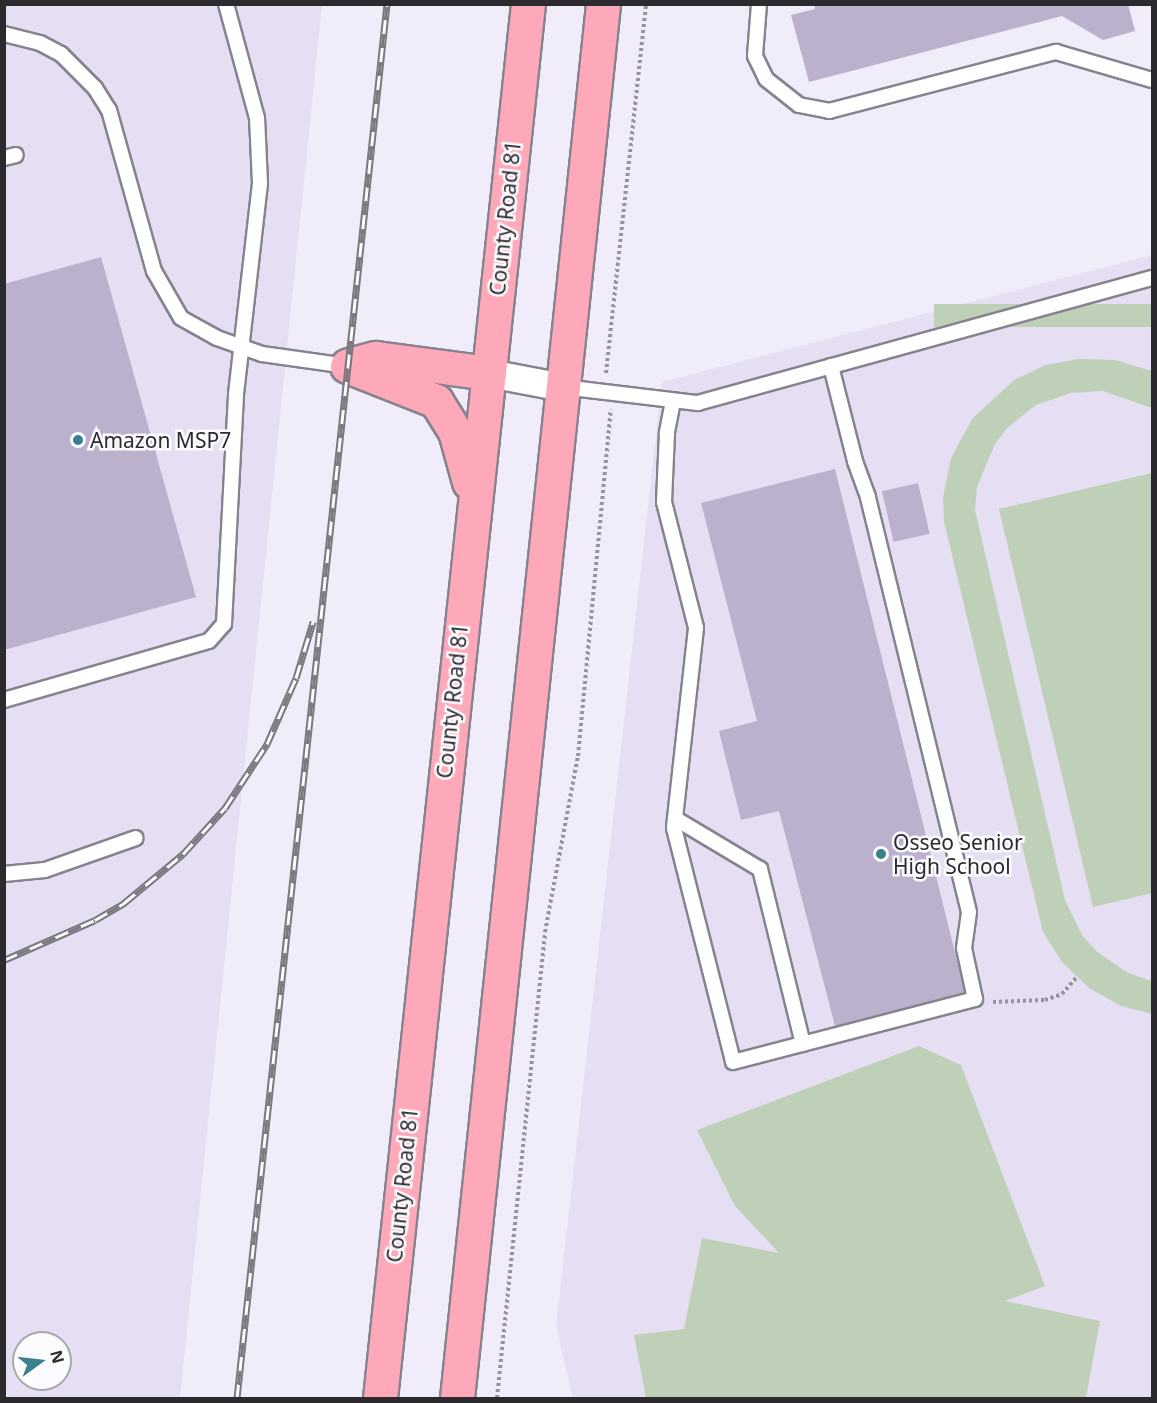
<!DOCTYPE html>
<style>
body{margin:0}
#map{position:relative;width:1157px;height:1403px;overflow:hidden;background:#f0ecf9;font-family:"Noto Sans",sans-serif}
div>[style]{position:absolute}
.built>*{inset:0;background:#e6dff4}
.green>*{inset:0;background:#bed0b8;transform-origin:0 0}
.building>*{inset:0;background:#bbb1cd;transform-origin:0 0}
.path>*{height:4px;margin-top:-2px;transform-origin:0;background:repeating-linear-gradient(90deg,#96939d 0 3px,transparent 0 6px)}
.roads{filter:drop-shadow(2px 0 #86828e) drop-shadow(-2px 0 #86828e) drop-shadow(0 2px #86828e) drop-shadow(0 -2px #86828e)}
.lane>*{height:14px;margin:-7px;padding:0 7px;transform-origin:7px;border-radius:7px;background:#fff}
.street>*{height:27px;margin:-13.5px;padding:0 13.5px;transform-origin:13.5px;border-radius:13.5px;background:#fff}
.highway>*{height:33px;margin:-16.5px;padding:0 16.5px;transform-origin:16.5px;border-radius:16.5px;background:#fea9ba}
.rail>*{height:7px;margin-top:-3.5px;transform-origin:0;background:repeating-linear-gradient(90deg,#fcfbfe 0 14px,#7b7880 0 28px);box-sizing:border-box;border-block:2px solid #7b7880}
.dots>*{width:16px;height:16px;translate:-50% -50%;box-sizing:border-box;border:3px solid #fcfbfe;border-radius:50%}
span{translate:-50% -50%;white-space:nowrap;text-align:center;line-height:1.15;-webkit-text-stroke:5px #fcfbfe;paint-order:stroke}
.street-label{font-size:21px;color:#2c2a2f}
.poi-label{font-size:21px;color:#2c2a2f}
.left{translate:0 -50%;text-align:left}
.frame{position:absolute;inset:0;border:6px solid #2c2a2f;pointer-events:none}
.north{position:absolute;left:12px;top:1331px;width:60px;height:60px;box-sizing:border-box;background:#fcfbfe;border:2px solid #a9a7ab;border-radius:50%;rotate:75deg;font-size:16px;font-weight:700;line-height:24px;text-align:center;color:#2c2a2f}
.north::after{content:'';display:block;margin:auto;width:21px;height:27px;background:#3a808d;clip-path:polygon(50% 0,100% 100%,50% 72%,0 100%)}
</style>
<div id="map">
<div class="built">
<i style="clip-path:polygon(evenodd,5px 5px,322px 5px,180px 1398px,5px 1398px,5px 5px,24px 1343px,60px 1343px,60px 1379px,24px 1379px,24px 1343px)"></i>
<i style="clip-path:polygon(1152px 255px,1152px 1398px,573px 1398px,556px 1327px,662px 382px)"></i>
</div>
<div class="green">
<i style="left:1152px;top:304px;width:23px;height:218px;rotate:90deg"></i>
<i style="clip-path:polygon(1079px 359px,1115px 360px,1152px 371px,1152px 408px,1103px 391px,1071px 393px,1036px 405px,1007px 428px,995px 444px,977px 487px,975px 510px,1065px 900px,1082px 935px,1096px 951px,1128px 973px,1152px 981px,1152px 1014px,1121px 1006px,1089px 988px,1062px 962px,1043px 932px,944px 522px,943px 497px,951px 458px,972px 419px,1014px 380px,1046px 365px)"></i>
<i style="clip-path:polygon(1152px 473px,1152px 893px,1093px 907px,999px 509px)"></i>
<i style="clip-path:polygon(919px 1046px,961px 1065px,1045px 1286px,1005px 1301px,1100px 1321px,1086px 1398px,646px 1398px,634px 1335px,684px 1329px,702px 1238px,779px 1253px,735px 1206px,697px 1130px)"></i>
</div>
<div class="building">
<i style="clip-path:polygon(814px 4px,1128px 4px,1135px 31px,1103px 40px,1062px 16px,809px 82px,791px 15px,815px 9px)"></i>
<i style="clip-path:polygon(101px 257px,196px 597px,4px 650px,4px 284px)"></i>
<i style="clip-path:polygon(835px 469px,965px 993px,835px 1026px,779px 811px,741px 820px,719px 731px,757px 721px,701px 503px)"></i>
<i style="left:918px;top:483px;width:52px;height:37px;rotate:77deg"></i>
</div>
<div class="path">
<i style="left:606px;top:373px;width:371px;rotate:-83.8deg"></i>
<i style="left:993px;top:1002px;width:52px;rotate:-2.2deg"></i>
<i style="left:1045px;top:1000px;width:18px;rotate:-19deg"></i>
<i style="left:1062px;top:994px;width:23px;rotate:-49deg"></i>
<i style="left:497px;top:1398px;width:468px;rotate:-84.1deg"></i>
<i style="left:545px;top:932px;width:179px;rotate:-79.4deg"></i>
<i style="left:578px;top:756px;width:348px;rotate:-84.6deg"></i>
</div>
<div class="roads">
<div class="lane">
<i style="left:759px;top:4px;width:52px;rotate:94.4deg"></i>
<i style="left:755px;top:56px;width:25px;rotate:64deg"></i>
<i style="left:766px;top:79px;width:42px;rotate:38.2deg"></i>
<i style="left:799px;top:105px;width:31px;rotate:11deg"></i>
<i style="left:829px;top:111px;width:235px;rotate:-14.6deg"></i>
<i style="left:1056px;top:52px;width:100px;rotate:16.3deg"></i>
<i style="left:4px;top:34px;width:37px;rotate:14deg"></i>
<i style="left:40px;top:43px;width:24px;rotate:28deg"></i>
<i style="left:61px;top:54px;width:48px;rotate:45deg"></i>
<i style="left:95px;top:88px;width:26px;rotate:58deg"></i>
<i style="left:109px;top:110px;width:167px;rotate:74.4deg"></i>
<i style="left:154px;top:271px;width:54px;rotate:60.1deg"></i>
<i style="left:181px;top:318px;width:41px;rotate:29.1deg"></i>
<i style="left:217px;top:338px;width:48px;rotate:19.6deg"></i>
<i style="left:262px;top:354px;width:86px;rotate:8deg"></i>
<i style="left:4px;top:158px;width:12px;rotate:-14deg"></i>
<i style="left:563px;top:387px;width:136px;rotate:6.8deg"></i>
<i style="left:698px;top:403px;width:471px;rotate:-15.4deg"></i>
<i style="left:673px;top:401px;width:33px;rotate:101deg"></i>
<i style="left:667px;top:433px;width:69px;rotate:92.5deg"></i>
<i style="left:664px;top:502px;width:130px;rotate:75.7deg"></i>
<i style="left:696px;top:628px;width:201px;rotate:96.3deg"></i>
<i style="left:674px;top:828px;width:241px;rotate:75.8deg"></i>
<i style="left:733px;top:1062px;width:250px;rotate:-14.6deg"></i>
<i style="left:975px;top:999px;width:52px;rotate:-102.2deg"></i>
<i style="left:964px;top:948px;width:36px;rotate:-82deg"></i>
<i style="left:969px;top:912px;width:427px;rotate:-103.7deg"></i>
<i style="left:868px;top:497px;width:38px;rotate:-110deg"></i>
<i style="left:855px;top:461px;width:98px;rotate:-104.2deg"></i>
<i style="left:4px;top:700px;width:213px;rotate:-16.1deg"></i>
<i style="left:209px;top:641px;width:23px;rotate:-49deg"></i>
<i style="left:224px;top:624px;width:230px;rotate:-87deg"></i>
<i style="left:236px;top:394px;width:212px;rotate:-83.5deg"></i>
<i style="left:260px;top:183px;width:65px;rotate:-92.6deg"></i>
<i style="left:257px;top:118px;width:118px;rotate:-105.2deg"></i>
<i style="left:676px;top:819px;width:98px;rotate:30.8deg"></i>
<i style="left:760px;top:869px;width:180px;rotate:76.2deg"></i>
<i style="left:4px;top:874px;width:41px;rotate:-5.6deg"></i>
<i style="left:45px;top:870px;width:96px;rotate:-19.4deg"></i>
</div>
<div class="street">
<i style="left:489px;top:373px;width:75px;rotate:10.7deg"></i>
</div>
<div class="highway">
<i style="left:349px;top:365px;width:28px;rotate:-15deg"></i>
<i style="left:376px;top:358px;width:114px;rotate:7.6deg"></i>
<i style="left:347px;top:366px;width:96px;rotate:21.5deg"></i>
<i style="left:436px;top:401px;width:36px;rotate:58deg"></i>
<i style="left:455px;top:431px;width:53px;rotate:74.6deg"></i>
<i style="left:380px;top:1398px;width:1402px;rotate:-83.94deg"></i>
<i style="left:457px;top:1398px;width:1402px;rotate:-84.02deg"></i>
</div>
</div>
<div class="rail">
<i style="left:4px;top:960px;width:99px;rotate:-23.7deg"></i>
<i style="left:95px;top:920px;width:34px;rotate:-30deg"></i>
<i style="left:124px;top:903px;width:77px;rotate:-39.7deg"></i>
<i style="left:183px;top:854px;width:62px;rotate:-47.6deg"></i>
<i style="left:225px;top:808px;width:77px;rotate:-56.7deg"></i>
<i style="left:267px;top:744px;width:72px;rotate:-66.3deg"></i>
<i style="left:296px;top:678px;width:59px;rotate:-73.1deg"></i>
<i style="left:237px;top:1398px;width:1402px;rotate:-83.86deg"></i>
</div>
<div class="dots">
<i style="left:78px;top:440px;background:#3a808d"></i>
<i style="left:881px;top:854px;background:#3a808d"></i>
</div>
<div class="street-label">
<span style="left:505px;top:218px;rotate:-84deg">County Road 81</span>
<span style="left:452px;top:701px;rotate:-84deg">County Road 81</span>
<span style="left:402px;top:1185px;rotate:-84deg">County Road 81</span>
</div>
<div class="poi-label">
<span class="left" style="left:90px;top:440px">Amazon MSP7</span>
<span class="left" style="left:893px;top:854px">Osseo Senior<br>High School</span>
</div>
<div class="frame"></div>
<div class="north">N</div>
</div>
